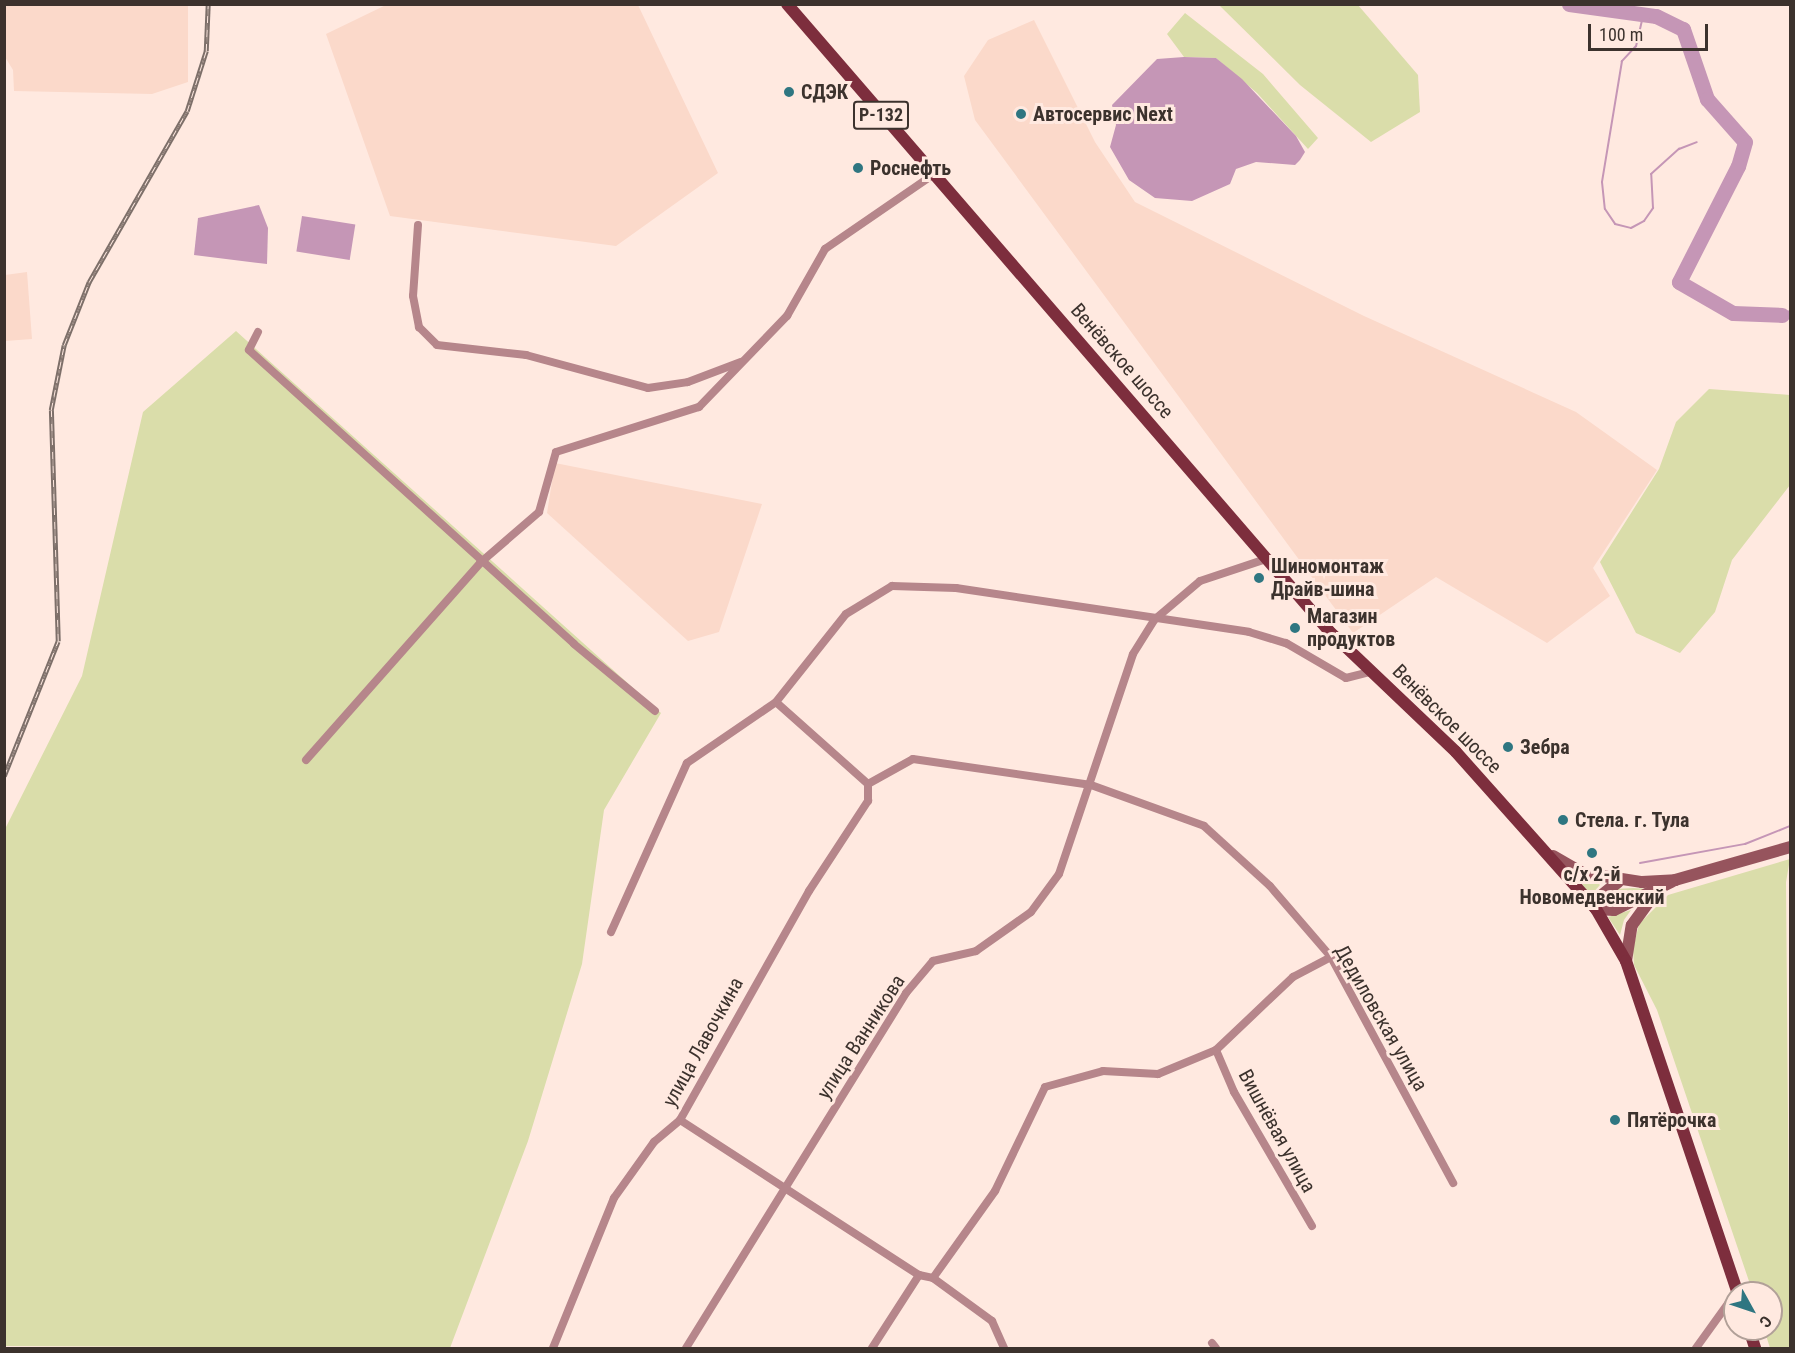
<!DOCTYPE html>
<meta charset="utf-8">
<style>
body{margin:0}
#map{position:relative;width:1795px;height:1353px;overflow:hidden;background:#ffe9e0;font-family:"Roboto Condensed",sans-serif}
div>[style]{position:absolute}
.built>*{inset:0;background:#fbd9ca}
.green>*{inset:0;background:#daddaa}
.water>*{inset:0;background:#c596b6;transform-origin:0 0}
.stream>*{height:2px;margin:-1px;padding:0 1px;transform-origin:1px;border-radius:1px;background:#c596b6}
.river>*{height:15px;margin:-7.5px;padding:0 7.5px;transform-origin:7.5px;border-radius:7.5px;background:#c596b6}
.minor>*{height:8px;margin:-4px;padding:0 4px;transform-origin:4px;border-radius:4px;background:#b6868b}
.secondary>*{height:12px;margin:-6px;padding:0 6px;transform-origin:6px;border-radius:6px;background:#96545d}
.primary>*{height:12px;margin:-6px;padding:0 6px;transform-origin:6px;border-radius:6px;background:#7d2e3d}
.rail>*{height:4.5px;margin-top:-2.25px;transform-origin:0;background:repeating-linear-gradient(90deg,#ffe9e0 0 7px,#7d6f69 0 14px);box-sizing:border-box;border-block:2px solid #7d6f69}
.dots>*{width:16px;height:16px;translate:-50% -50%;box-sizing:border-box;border:3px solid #ffe9e0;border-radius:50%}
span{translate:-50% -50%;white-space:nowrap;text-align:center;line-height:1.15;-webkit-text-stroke:6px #ffe9e0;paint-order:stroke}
.shield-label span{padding:2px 4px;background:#ffe9e0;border:2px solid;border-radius:4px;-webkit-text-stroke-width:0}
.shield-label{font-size:18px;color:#3c322d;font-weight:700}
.poi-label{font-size:20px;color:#3c322d;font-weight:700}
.left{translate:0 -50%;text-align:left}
.street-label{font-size:20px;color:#3c322d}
.frame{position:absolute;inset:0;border:6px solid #3c322d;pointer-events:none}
.north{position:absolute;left:1723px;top:1281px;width:60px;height:60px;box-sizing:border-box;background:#ffe9e0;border:2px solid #b1a098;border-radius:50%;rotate:130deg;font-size:16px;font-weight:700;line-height:24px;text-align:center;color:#3c322d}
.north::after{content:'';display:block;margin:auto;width:21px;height:27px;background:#2f7681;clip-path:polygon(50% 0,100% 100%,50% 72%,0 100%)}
.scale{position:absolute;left:1588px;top:24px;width:120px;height:27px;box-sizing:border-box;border:3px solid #3c322d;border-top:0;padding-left:8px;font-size:18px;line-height:21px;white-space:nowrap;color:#3c322d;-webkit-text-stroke:4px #ffe9e0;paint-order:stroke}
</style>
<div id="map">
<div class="built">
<i style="clip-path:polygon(388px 4px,638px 5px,718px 173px,616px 246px,390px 216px,326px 34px)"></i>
<i style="clip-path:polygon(4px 5px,188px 5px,188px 82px,152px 94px,14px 91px,13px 70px,5px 57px)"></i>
<i style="clip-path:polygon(1034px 20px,1095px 142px,1135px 202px,1364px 316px,1576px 412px,1657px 470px,1593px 568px,1610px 596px,1547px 643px,1436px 577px,1353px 633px,975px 120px,964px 76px,988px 40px)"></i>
<i style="clip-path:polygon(27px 272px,32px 339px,5px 341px,5px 275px)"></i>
<i style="clip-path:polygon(555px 463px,762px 504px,719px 632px,688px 641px,547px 513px)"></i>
</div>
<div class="green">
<i style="clip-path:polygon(1219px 5px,1358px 5px,1418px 75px,1420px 112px,1371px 142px,1300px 85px)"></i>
<i style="clip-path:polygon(1185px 13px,1263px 74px,1318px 138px,1308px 149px,1257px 93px,1216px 58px,1184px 57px,1167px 34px)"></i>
<i style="clip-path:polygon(236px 331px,661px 713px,604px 810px,582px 964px,528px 1141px,450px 1348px,5px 1346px,4px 831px,82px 676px,143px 412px)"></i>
<i style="clip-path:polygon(1709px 389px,1790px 395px,1790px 485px,1732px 560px,1715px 612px,1680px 653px,1636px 633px,1600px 562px,1659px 469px,1676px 422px)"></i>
<i style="clip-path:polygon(1790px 859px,1786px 882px,1790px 1348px,1770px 1348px,1764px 1329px,1771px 1329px,1771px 1293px,1753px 1293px,1657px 1010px,1634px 965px,1633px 949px,1639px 924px,1668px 895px)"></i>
<i style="clip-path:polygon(1576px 877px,1597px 882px,1600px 885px,1591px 895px)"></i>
<i style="clip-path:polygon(1615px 889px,1633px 888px,1650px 889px,1601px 904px)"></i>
<i style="clip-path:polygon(1631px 910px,1624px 920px,1620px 935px,1608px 917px)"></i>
</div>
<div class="water">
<i style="clip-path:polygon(1184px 57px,1216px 58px,1242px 79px,1296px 136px,1305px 152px,1300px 160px,1295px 165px,1256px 162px,1236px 169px,1230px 184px,1192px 201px,1155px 198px,1129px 180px,1110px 147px,1116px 125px,1112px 105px,1157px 59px)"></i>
<i style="clip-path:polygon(259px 205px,268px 228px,267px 264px,194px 255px,198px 218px)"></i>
<i style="left:302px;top:216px;width:54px;height:36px;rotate:9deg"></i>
</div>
<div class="stream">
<i style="left:1643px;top:16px;width:31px;rotate:103deg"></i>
<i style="left:1636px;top:46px;width:21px;rotate:133deg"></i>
<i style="left:1622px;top:61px;width:123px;rotate:99.4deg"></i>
<i style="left:1602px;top:182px;width:27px;rotate:84deg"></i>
<i style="left:1605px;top:209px;width:18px;rotate:56deg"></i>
<i style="left:1615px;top:224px;width:16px;rotate:14deg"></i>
<i style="left:1631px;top:228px;width:15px;rotate:-28deg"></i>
<i style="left:1644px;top:221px;width:16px;rotate:-55deg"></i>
<i style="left:1653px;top:208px;width:34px;rotate:-93deg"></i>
<i style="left:1651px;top:174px;width:38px;rotate:-42deg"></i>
<i style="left:1679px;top:149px;width:19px;rotate:-21deg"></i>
<i style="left:1782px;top:315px;width:9px;rotate:-27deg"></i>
<i style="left:1640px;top:863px;width:107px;rotate:-10.3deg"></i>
<i style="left:1745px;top:844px;width:48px;rotate:-21.8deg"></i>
</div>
<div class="river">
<i style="left:1569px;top:4px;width:88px;rotate:7.9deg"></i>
<i style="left:1656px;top:16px;width:30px;rotate:26deg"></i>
<i style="left:1683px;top:29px;width:74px;rotate:71.1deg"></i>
<i style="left:1707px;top:99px;width:57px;rotate:48.5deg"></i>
<i style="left:1745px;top:142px;width:25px;rotate:106deg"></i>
<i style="left:1738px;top:166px;width:130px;rotate:117deg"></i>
<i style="left:1679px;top:282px;width:62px;rotate:29.9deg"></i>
<i style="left:1733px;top:313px;width:49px;rotate:2.3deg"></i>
</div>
<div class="minor">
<i style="left:418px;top:225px;width:71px;rotate:94deg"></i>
<i style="left:413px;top:296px;width:32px;rotate:79deg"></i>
<i style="left:419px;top:327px;width:25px;rotate:45deg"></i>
<i style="left:437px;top:345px;width:90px;rotate:6.4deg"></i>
<i style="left:526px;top:355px;width:126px;rotate:15.1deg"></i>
<i style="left:648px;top:388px;width:40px;rotate:-8.5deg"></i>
<i style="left:688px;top:382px;width:57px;rotate:-20.7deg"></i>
<i style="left:258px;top:332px;width:20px;rotate:117deg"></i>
<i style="left:249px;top:350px;width:438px;rotate:42.1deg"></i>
<i style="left:574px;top:644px;width:105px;rotate:39.6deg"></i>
<i style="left:306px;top:760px;width:263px;rotate:-48.5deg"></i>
<i style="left:480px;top:563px;width:78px;rotate:-40.8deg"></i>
<i style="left:539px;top:512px;width:62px;rotate:-74.2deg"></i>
<i style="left:556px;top:452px;width:150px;rotate:-17.5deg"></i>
<i style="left:699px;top:407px;width:127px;rotate:-46deg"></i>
<i style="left:787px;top:316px;width:77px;rotate:-60.4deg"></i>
<i style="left:825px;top:249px;width:132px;rotate:-34.5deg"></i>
<i style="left:868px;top:784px;width:51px;rotate:-29.1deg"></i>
<i style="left:913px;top:759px;width:180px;rotate:8.3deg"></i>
<i style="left:1091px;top:785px;width:120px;rotate:19.9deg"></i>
<i style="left:1204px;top:826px;width:89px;rotate:42.3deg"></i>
<i style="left:1270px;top:886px;width:94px;rotate:49.3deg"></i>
<i style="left:1331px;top:957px;width:257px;rotate:61.6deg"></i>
<i style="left:868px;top:784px;width:123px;rotate:-138.3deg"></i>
<i style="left:776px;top:702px;width:112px;rotate:-51.5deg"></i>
<i style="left:846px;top:614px;width:54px;rotate:-31.3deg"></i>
<i style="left:892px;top:586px;width:64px;rotate:1.8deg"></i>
<i style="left:956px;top:588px;width:296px;rotate:8.5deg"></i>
<i style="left:1249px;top:632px;width:39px;rotate:17deg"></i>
<i style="left:1286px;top:643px;width:69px;rotate:30.3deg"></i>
<i style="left:1346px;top:678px;width:25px;rotate:-14deg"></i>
<i style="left:611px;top:932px;width:185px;rotate:-65.8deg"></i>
<i style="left:687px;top:763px;width:108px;rotate:-34.4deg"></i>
<i style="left:1216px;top:1050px;width:46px;rotate:66.8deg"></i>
<i style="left:1234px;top:1092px;width:155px;rotate:59.8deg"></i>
<i style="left:680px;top:1120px;width:285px;rotate:33deg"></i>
<i style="left:919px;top:1275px;width:14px;rotate:12deg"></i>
<i style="left:933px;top:1278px;width:73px;rotate:36.1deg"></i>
<i style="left:992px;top:1321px;width:30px;rotate:66deg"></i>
<i style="left:933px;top:1278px;width:107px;rotate:-54.5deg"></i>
<i style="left:995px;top:1191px;width:115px;rotate:-64.3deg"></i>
<i style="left:1045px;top:1087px;width:60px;rotate:-15.4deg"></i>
<i style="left:1103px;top:1071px;width:55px;rotate:3.1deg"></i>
<i style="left:1158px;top:1074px;width:63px;rotate:-22.5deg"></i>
<i style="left:1216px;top:1050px;width:106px;rotate:-43.5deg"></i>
<i style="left:1293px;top:977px;width:43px;rotate:-27.8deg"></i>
<i style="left:1212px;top:1343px;width:6px;rotate:51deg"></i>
<i style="left:553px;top:1348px;width:162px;rotate:-67.9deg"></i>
<i style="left:614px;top:1198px;width:69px;rotate:-54.5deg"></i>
<i style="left:654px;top:1142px;width:34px;rotate:-40deg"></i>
<i style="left:680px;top:1120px;width:263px;rotate:-60.6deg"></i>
<i style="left:809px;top:891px;width:108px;rotate:-56.8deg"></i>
<i style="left:868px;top:801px;width:17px;rotate:-90deg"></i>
<i style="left:686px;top:1348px;width:418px;rotate:-58.2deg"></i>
<i style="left:906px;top:993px;width:42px;rotate:-49.8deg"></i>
<i style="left:933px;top:961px;width:44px;rotate:-13.1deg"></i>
<i style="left:976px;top:951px;width:67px;rotate:-35.3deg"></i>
<i style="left:1031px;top:912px;width:47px;rotate:-53.6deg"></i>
<i style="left:1059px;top:874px;width:232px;rotate:-71.4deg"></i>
<i style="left:1133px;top:654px;width:40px;rotate:-58deg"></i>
<i style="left:1154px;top:620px;width:60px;rotate:-40.3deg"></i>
<i style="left:1200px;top:581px;width:70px;rotate:-18.4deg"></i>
<i style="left:872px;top:1348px;width:87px;rotate:-57.2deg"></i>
<i style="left:1696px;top:1348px;width:67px;rotate:-54.2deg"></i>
</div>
<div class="secondary">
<i style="left:1553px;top:856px;width:34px;rotate:30deg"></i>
<i style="left:1583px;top:873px;width:60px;rotate:8.7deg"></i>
<i style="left:1642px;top:882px;width:33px;rotate:-3deg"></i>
<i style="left:1675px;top:880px;width:120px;rotate:-16deg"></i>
<i style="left:1618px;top:882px;width:26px;rotate:141deg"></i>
<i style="left:1598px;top:898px;width:11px;rotate:100deg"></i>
<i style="left:1596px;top:909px;width:18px;rotate:3deg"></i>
<i style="left:1614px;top:910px;width:64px;rotate:-26.2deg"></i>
<i style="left:1626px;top:961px;width:36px;rotate:-81deg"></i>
<i style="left:1632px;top:925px;width:37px;rotate:-54deg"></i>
</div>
<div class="primary">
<i style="left:787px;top:4px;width:829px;rotate:49.16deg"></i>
<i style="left:1329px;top:631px;width:175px;rotate:43.6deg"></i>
<i style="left:1456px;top:752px;width:210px;rotate:48.3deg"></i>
<i style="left:1596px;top:909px;width:60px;rotate:60deg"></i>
<i style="left:1626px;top:961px;width:350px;rotate:71.4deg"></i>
<i style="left:1749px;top:1329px;width:20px;rotate:72deg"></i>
</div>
<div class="rail">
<i style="left:4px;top:776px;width:145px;rotate:-68.2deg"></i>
<i style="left:58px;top:641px;width:231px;rotate:-91.7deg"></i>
<i style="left:51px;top:410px;width:66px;rotate:-78.7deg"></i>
<i style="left:64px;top:345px;width:68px;rotate:-68.4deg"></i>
<i style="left:89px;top:282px;width:197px;rotate:-60.2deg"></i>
<i style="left:187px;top:111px;width:63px;rotate:-72.4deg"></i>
<i style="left:206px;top:51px;width:47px;rotate:-87.6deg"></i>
</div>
<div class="dots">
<i style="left:789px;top:92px;background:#2f7681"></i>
<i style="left:1021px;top:114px;background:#2f7681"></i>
<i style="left:858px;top:168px;background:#2f7681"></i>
<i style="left:1259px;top:578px;background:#2f7681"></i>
<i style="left:1295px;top:628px;background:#2f7681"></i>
<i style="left:1508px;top:747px;background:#2f7681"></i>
<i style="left:1563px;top:820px;background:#2f7681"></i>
<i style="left:1592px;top:853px;background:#2f7681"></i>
<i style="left:1615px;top:1120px;background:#2f7681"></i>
</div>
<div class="shield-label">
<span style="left:881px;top:115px">Р-132</span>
</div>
<div class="poi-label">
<span class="left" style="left:801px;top:92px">СДЭК</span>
<span class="left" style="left:1033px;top:114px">Автосервис Next</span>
<span class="left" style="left:870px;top:168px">Роснефть</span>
<span class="left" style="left:1271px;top:578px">Шиномонтаж<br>Драйв-шина</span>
<span class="left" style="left:1307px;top:628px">Магазин<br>продуктов</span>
<span class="left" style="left:1520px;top:747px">Зебра</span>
<span class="left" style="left:1575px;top:820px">Стела. г. Тула</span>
<span style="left:1592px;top:886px">с/х 2-й<br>Новомедвенский</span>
<span class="left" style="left:1627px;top:1120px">Пятёрочка</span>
</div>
<div class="street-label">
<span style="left:1122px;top:361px;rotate:49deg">Венёвское шоссе</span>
<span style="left:1447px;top:719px;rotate:45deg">Венёвское шоссе</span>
<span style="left:1381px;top:1018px;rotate:60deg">Дедиловская улица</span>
<span style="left:861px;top:1037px;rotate:-57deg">улица Ванникова</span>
<span style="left:703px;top:1042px;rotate:-61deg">улица Лавочкина</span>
<span style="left:1277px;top:1131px;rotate:61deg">Вишнёвая улица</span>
</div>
<div class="frame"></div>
<div class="north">С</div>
<div class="scale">100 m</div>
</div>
